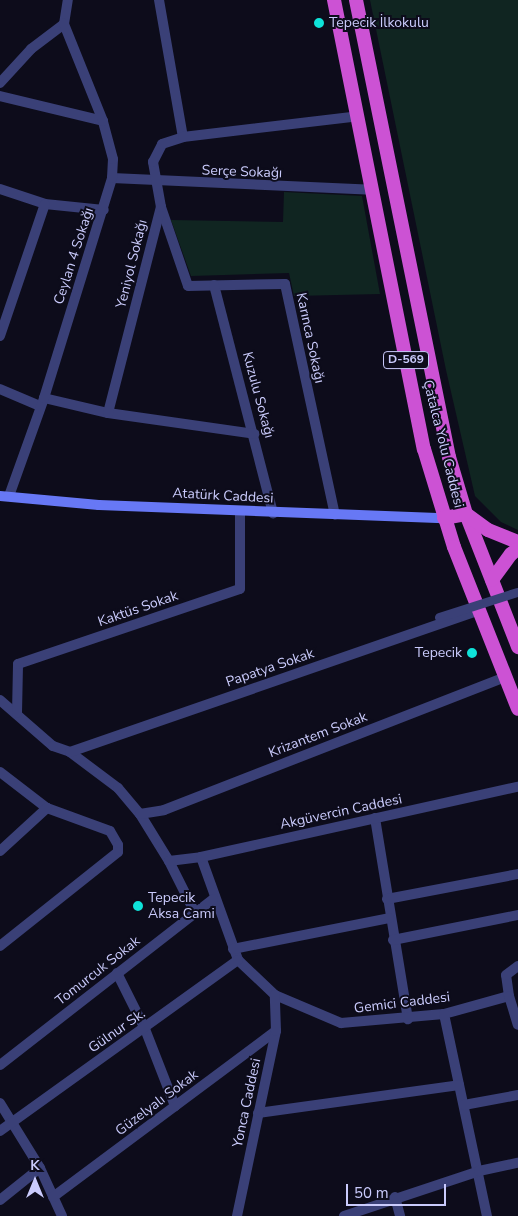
<!DOCTYPE html>
<meta charset="utf-8">
<style>
body{margin:0}
#map{position:relative;width:518px;height:1216px;overflow:hidden;background:#0d0c1b;font-family:"Nunito Sans",sans-serif}
div>[style]{position:absolute}
.green>*{inset:0;background:#102521}
.minor>*{height:10px;margin:-5px;padding:0 5px;transform-origin:5px;border-radius:5px;background:#3a4077}
.secondary>*{height:10px;margin:-5px;padding:0 5px;transform-origin:5px;border-radius:5px;background:#6778f5}
.trunk>*{height:14px;margin:-7px;padding:0 7px;transform-origin:7px;border-radius:7px;background:#cc52d4}
.pedestrian-bridge>*{height:9px;margin:-4.5px;padding:0 4.5px;transform-origin:4.5px;border-radius:4.5px;background:#3a4077}
.dots>*{width:14px;height:14px;translate:-50% -50%;box-sizing:border-box;border:2px solid #0d0c1b;border-radius:50%}
span{translate:-50% -50%;white-space:nowrap;text-align:center;line-height:1.15;-webkit-text-stroke:4px #0d0c1b;paint-order:stroke}
.shield-label span{padding:1px 4px;background:#0d0c1b;border:1px solid;border-radius:4px;-webkit-text-stroke-width:0}
.shield-label{font-size:12px;color:#cacbfc;font-weight:700}
.poi-label{font-size:14px;color:#cacbfc}
.left{translate:0 -50%;text-align:left}
.right{translate:-100% -50%;text-align:right}
.street-label{font-size:14px;color:#cacbfc}
.north{position:absolute;left:10px;top:1156px;width:50px;height:50px;-webkit-text-stroke:4px #0d0c1b;paint-order:stroke;rotate:0deg;font-size:14px;font-weight:700;line-height:20px;text-align:center;color:#cacbfc}
.north::after{content:'';display:block;margin:auto;width:18px;height:22px;background:#cacbfc;clip-path:polygon(50% 0,100% 100%,50% 72%,0 100%)}
.scale{position:absolute;left:346px;top:1184px;width:100px;height:22px;box-sizing:border-box;border:2px solid #cacbfc;border-top:0;padding-left:6px;font-size:15px;line-height:18px;white-space:nowrap;color:#cacbfc;-webkit-text-stroke:4px #0d0c1b;paint-order:stroke}
</style>
<div id="map">
<div class="green">
<i style="clip-path:polygon(370px 0,518px 0,518px 530px,501px 522px,475px 496px,446px 370px)"></i>
<i style="clip-path:polygon(284px 192px,362px 196px,380px 294px,294px 296px,289px 273px,191px 276px,171px 220px,283px 222px)"></i>
</div>
<div class="minor">
<i style="left:159px;top:0;width:139px;rotate:80.1deg"></i>
<i style="left:0;top:83px;width:46px;rotate:-47.6deg"></i>
<i style="left:31px;top:49px;width:41px;rotate:-37.1deg"></i>
<i style="left:64px;top:24px;width:24px;rotate:-81deg"></i>
<i style="left:0;top:96px;width:106px;rotate:13.6deg"></i>
<i style="left:112px;top:178px;width:260px;rotate:2.6deg"></i>
<i style="left:0;top:189px;width:47px;rotate:18.4deg"></i>
<i style="left:45px;top:204px;width:59px;rotate:5.8deg"></i>
<i style="left:161px;top:207px;width:83px;rotate:71.1deg"></i>
<i style="left:188px;top:286px;width:97px;rotate:-1.2deg"></i>
<i style="left:285px;top:284px;width:236px;rotate:77.8deg"></i>
<i style="left:214px;top:285px;width:236px;rotate:75.5deg"></i>
<i style="left:0;top:336px;width:139px;rotate:-71.2deg"></i>
<i style="left:0;top:389px;width:43px;rotate:23deg"></i>
<i style="left:44px;top:398px;width:66px;rotate:13.2deg"></i>
<i style="left:108px;top:413px;width:148px;rotate:8.1deg"></i>
<i style="left:108px;top:413px;width:213px;rotate:-75.6deg"></i>
<i style="left:161px;top:207px;width:46px;rotate:-100.1deg"></i>
<i style="left:153px;top:162px;width:20px;rotate:-63deg"></i>
<i style="left:162px;top:144px;width:22px;rotate:-18deg"></i>
<i style="left:183px;top:137px;width:176px;rotate:-6.8deg"></i>
<i style="left:9px;top:496px;width:104px;rotate:-70.3deg"></i>
<i style="left:44px;top:398px;width:230px;rotate:-72.8deg"></i>
<i style="left:112px;top:178px;width:19px;rotate:-87deg"></i>
<i style="left:113px;top:159px;width:39px;rotate:-105deg"></i>
<i style="left:103px;top:121px;width:105px;rotate:-111.9deg"></i>
<i style="left:0;top:700px;width:70px;rotate:41deg"></i>
<i style="left:53px;top:746px;width:18px;rotate:19deg"></i>
<i style="left:70px;top:752px;width:60px;rotate:36.9deg"></i>
<i style="left:118px;top:788px;width:34px;rotate:50deg"></i>
<i style="left:140px;top:814px;width:55px;rotate:58.3deg"></i>
<i style="left:169px;top:861px;width:58px;rotate:63.4deg"></i>
<i style="left:17px;top:713px;width:49px;rotate:-88.8deg"></i>
<i style="left:18px;top:664px;width:234px;rotate:-18.7deg"></i>
<i style="left:240px;top:589px;width:78px;rotate:-90deg"></i>
<i style="left:70px;top:752px;width:433px;rotate:-19.1deg"></i>
<i style="left:0;top:772px;width:59px;rotate:37.5deg"></i>
<i style="left:47px;top:808px;width:67px;rotate:20.1deg"></i>
<i style="left:110px;top:831px;width:16px;rotate:60deg"></i>
<i style="left:118px;top:845px;width:7px;rotate:90deg"></i>
<i style="left:118px;top:852px;width:151px;rotate:141.5deg"></i>
<i style="left:140px;top:814px;width:24px;rotate:-9deg"></i>
<i style="left:164px;top:810px;width:366px;rotate:-21.3deg"></i>
<i style="left:375px;top:818px;width:204px;rotate:80.7deg"></i>
<i style="left:0;top:851px;width:64px;rotate:-42.5deg"></i>
<i style="left:201px;top:857px;width:109px;rotate:70.2deg"></i>
<i style="left:238px;top:960px;width:51px;rotate:43.4deg"></i>
<i style="left:275px;top:995px;width:72px;rotate:23deg"></i>
<i style="left:341px;top:1023px;width:103px;rotate:-5deg"></i>
<i style="left:444px;top:1014px;width:67px;rotate:-15.5deg"></i>
<i style="left:509px;top:996px;width:21px;rotate:-98deg"></i>
<i style="left:506px;top:975px;width:15px;rotate:-37deg"></i>
<i style="left:169px;top:861px;width:32px;rotate:-7deg"></i>
<i style="left:201px;top:857px;width:325px;rotate:-12.5deg"></i>
<i style="left:387px;top:899px;width:133px;rotate:-10.8deg"></i>
<i style="left:393px;top:940px;width:127px;rotate:-11.3deg"></i>
<i style="left:233px;top:949px;width:159px;rotate:-11.2deg"></i>
<i style="left:117px;top:973px;width:63px;rotate:63.4deg"></i>
<i style="left:145px;top:1029px;width:83px;rotate:68.7deg"></i>
<i style="left:509px;top:996px;width:30px;rotate:73deg"></i>
<i style="left:444px;top:1014px;width:207px;rotate:78deg"></i>
<i style="left:0;top:1065px;width:270px;rotate:-37.9deg"></i>
<i style="left:0;top:1103px;width:76px;rotate:58.4deg"></i>
<i style="left:40px;top:1168px;width:53px;rotate:65.4deg"></i>
<i style="left:464px;top:1105px;width:55px;rotate:-10.5deg"></i>
<i style="left:258px;top:1113px;width:203px;rotate:-7.9deg"></i>
<i style="left:0;top:1131px;width:293px;rotate:-35.7deg"></i>
<i style="left:53px;top:1197px;width:278px;rotate:-36.7deg"></i>
<i style="left:395px;top:1197px;width:20px;rotate:75deg"></i>
<i style="left:0;top:1200px;width:51px;rotate:-38.7deg"></i>
<i style="left:237px;top:1216px;width:189px;rotate:-78.1deg"></i>
<i style="left:276px;top:1031px;width:36px;rotate:-92deg"></i>
<i style="left:344px;top:1216px;width:142px;rotate:-18.4deg"></i>
<i style="left:479px;top:1171px;width:40px;rotate:-12deg"></i>
</div>
<div class="secondary">
<i style="left:0;top:496px;width:99px;rotate:5.2deg"></i>
<i style="left:99px;top:505px;width:345px;rotate:2.2deg"></i>
</div>
<div class="trunk">
<i style="left:334px;top:0;width:458px;rotate:78.7deg"></i>
<i style="left:424px;top:449px;width:102px;rotate:73deg"></i>
<i style="left:454px;top:547px;width:174px;rotate:68.4deg"></i>
<i style="left:356px;top:0;width:466px;rotate:78.5deg"></i>
<i style="left:449px;top:457px;width:59px;rotate:73.4deg"></i>
<i style="left:466px;top:514px;width:143px;rotate:68.6deg"></i>
<i style="left:444px;top:518px;width:22px;rotate:-10deg"></i>
<i style="left:466px;top:514px;width:27px;rotate:36deg"></i>
<i style="left:488px;top:530px;width:32px;rotate:22deg"></i>
<i style="left:492px;top:580px;width:32px;rotate:-54deg"></i>
<i style="left:511px;top:554px;width:9px;rotate:-36deg"></i>
</div>
<div class="pedestrian-bridge">
<i style="left:439px;top:617px;width:82px;rotate:-17.8deg"></i>
</div>
<div class="dots">
<i style="left:319px;top:23px;background:#0fe3da"></i>
<i style="left:472px;top:653px;background:#0fe3da"></i>
<i style="left:138px;top:906px;background:#0fe3da"></i>
</div>
<div class="shield-label">
<span style="left:406px;top:360px">D-569</span>
</div>
<div class="poi-label">
<span class="left" style="left:329px;top:23px">Tepecik İlkokulu</span>
<span class="right" style="left:462px;top:653px">Tepecik</span>
<span class="left" style="left:148px;top:906px">Tepecik<br>Aksa Cami</span>
</div>
<div class="street-label">
<span style="left:242px;top:172px;rotate:2deg">Serçe Sokağı</span>
<span style="left:74px;top:256px;rotate:-72deg">Ceylan 4 Sokağı</span>
<span style="left:132px;top:264px;rotate:-76deg">Yeniyol Sokağı</span>
<span style="left:310px;top:338px;rotate:78deg">Karınca Sokağı</span>
<span style="left:258px;top:395px;rotate:75deg">Kuzulu Sokağı</span>
<span style="left:443px;top:444px;rotate:76deg">Çatalca Yolu Caddesi</span>
<span style="left:223px;top:496px;rotate:3deg">Atatürk Caddesi</span>
<span style="left:138px;top:609px;rotate:-19deg">Kaktüs Sokak</span>
<span style="left:270px;top:668px;rotate:-19deg">Papatya Sokak</span>
<span style="left:318px;top:735px;rotate:-21deg">Krizantem Sokak</span>
<span style="left:341px;top:812px;rotate:-12deg">Akgüvercin Caddesi</span>
<span style="left:98px;top:971px;rotate:-38deg">Tomurcuk Sokak</span>
<span style="left:402px;top:1003px;rotate:-7deg">Gemici Caddesi</span>
<span style="left:117px;top:1031px;rotate:-35deg">Gülnur Sk.</span>
<span style="left:157px;top:1103px;rotate:-37deg">Güzelyalı Sokak</span>
<span style="left:247px;top:1103px;rotate:-78deg">Yonca Caddesi</span>
</div>
<div class="north">K</div>
<div class="scale">50 m</div>
</div>
